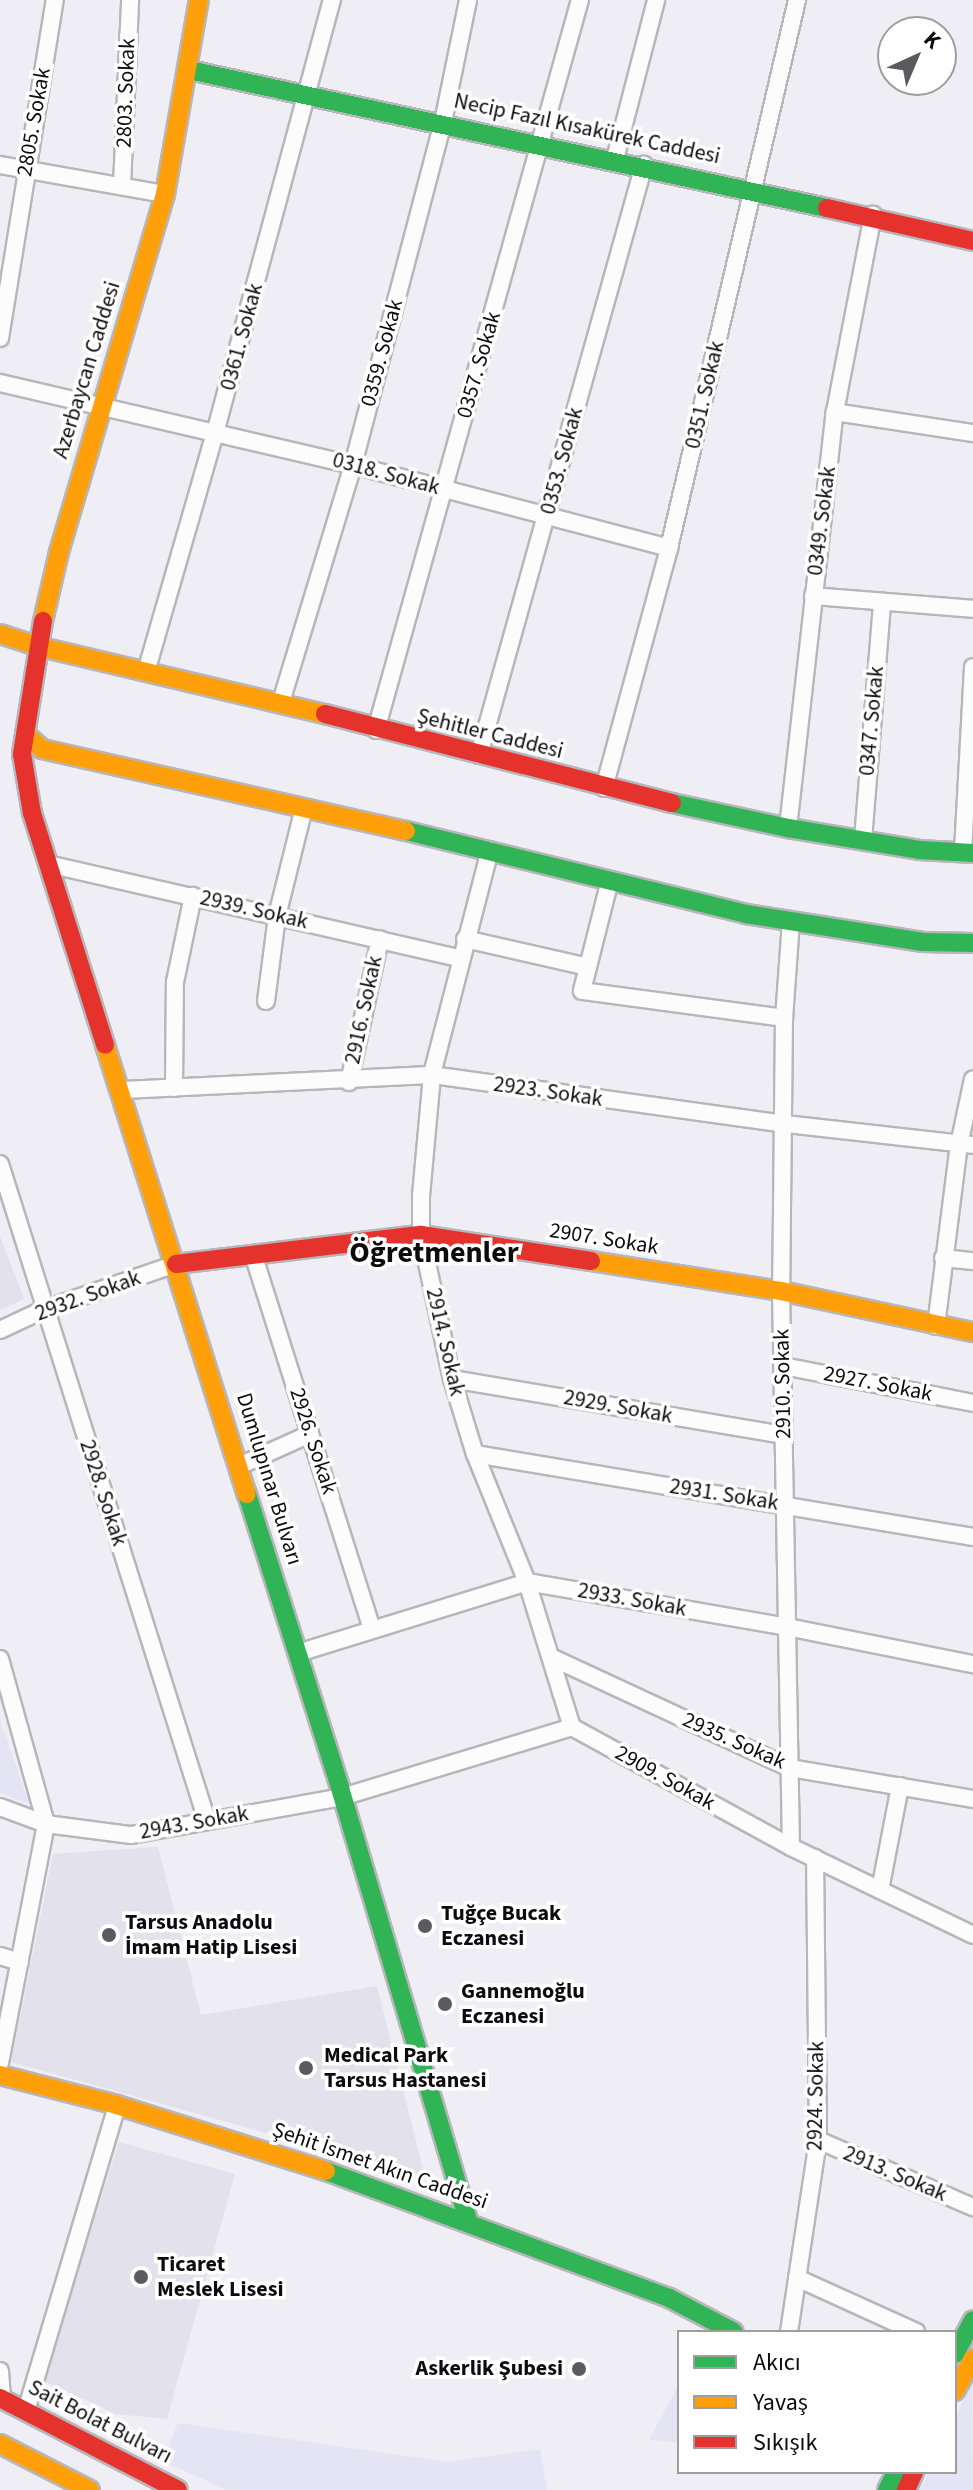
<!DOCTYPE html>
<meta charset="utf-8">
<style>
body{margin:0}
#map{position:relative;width:973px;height:2490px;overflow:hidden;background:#efeef4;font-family:"Source Sans 3",sans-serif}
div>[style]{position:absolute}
.built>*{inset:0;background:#e2e1ec}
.green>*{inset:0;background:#e5e4f5}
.roads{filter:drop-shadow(2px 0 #b7b6ba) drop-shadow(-2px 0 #b7b6ba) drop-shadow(0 2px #b7b6ba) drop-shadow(0 -2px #b7b6ba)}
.street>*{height:16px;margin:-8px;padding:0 8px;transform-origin:8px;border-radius:8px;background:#fdfcfd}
.fast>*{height:18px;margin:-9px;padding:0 9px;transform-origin:9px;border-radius:9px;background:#30b455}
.slow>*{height:18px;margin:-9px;padding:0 9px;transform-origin:9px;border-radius:9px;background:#ff9f0a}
.jam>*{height:18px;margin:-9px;padding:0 9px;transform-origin:9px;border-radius:9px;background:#e5322d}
.dots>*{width:22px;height:22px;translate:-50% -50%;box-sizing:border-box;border:4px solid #fff;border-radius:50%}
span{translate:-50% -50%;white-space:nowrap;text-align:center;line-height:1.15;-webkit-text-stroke:7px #fff;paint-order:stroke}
.street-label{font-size:22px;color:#0c0c0f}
.poi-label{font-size:22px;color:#0c0c0f;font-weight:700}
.left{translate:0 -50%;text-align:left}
.right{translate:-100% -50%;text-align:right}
.district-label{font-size:30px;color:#0c0c0f;font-weight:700}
.legend{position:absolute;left:677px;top:2330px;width:280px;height:144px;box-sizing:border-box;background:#fff;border:2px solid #9e9e9f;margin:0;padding:10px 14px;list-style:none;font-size:24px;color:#0c0c0f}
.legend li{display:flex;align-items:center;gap:16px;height:40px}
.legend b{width:40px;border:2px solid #9e9e9f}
.north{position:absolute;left:877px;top:16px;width:80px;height:80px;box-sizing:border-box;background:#fff;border:2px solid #9e9e9f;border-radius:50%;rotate:44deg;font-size:22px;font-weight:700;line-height:32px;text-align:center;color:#0c0c0f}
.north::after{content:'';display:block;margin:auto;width:28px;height:36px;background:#5b5b5f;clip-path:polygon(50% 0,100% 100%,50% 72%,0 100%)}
</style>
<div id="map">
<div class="built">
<i style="clip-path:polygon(0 1236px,24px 1299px,0 1310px)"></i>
<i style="clip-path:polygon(158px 1847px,201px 2015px,377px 1986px,425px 2177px,11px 2062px,53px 1854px)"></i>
<i style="clip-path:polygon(119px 2142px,235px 2174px,167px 2419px,116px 2414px,43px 2381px)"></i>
</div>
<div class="green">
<i style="clip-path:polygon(0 1720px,29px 1803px,0 1793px)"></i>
<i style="clip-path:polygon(972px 2381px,973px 2490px,920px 2490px,929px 2472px,955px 2472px,955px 2417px)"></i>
<i style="clip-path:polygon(679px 2384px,679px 2443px,649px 2440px)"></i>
<i style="clip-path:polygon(178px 2423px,448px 2462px,540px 2449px,547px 2490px,227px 2490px,162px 2461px)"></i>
</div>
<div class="roads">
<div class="street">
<i style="left:615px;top:159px;width:164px;rotate:-75.5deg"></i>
<i style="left:0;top:165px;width:168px;rotate:10deg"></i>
<i style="left:122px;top:186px;width:186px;rotate:-87.5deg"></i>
<i style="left:0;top:338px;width:342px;rotate:-80.8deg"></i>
<i style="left:0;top:383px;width:362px;rotate:13.1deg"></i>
<i style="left:353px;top:465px;width:327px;rotate:14.7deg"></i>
<i style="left:835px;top:412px;width:140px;rotate:8.7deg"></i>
<i style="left:813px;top:596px;width:161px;rotate:4.6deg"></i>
<i style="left:146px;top:672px;width:249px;rotate:-73.9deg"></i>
<i style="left:215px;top:433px;width:449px;rotate:-74.9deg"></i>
<i style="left:281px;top:702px;width:248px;rotate:-73.1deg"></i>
<i style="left:353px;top:465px;width:355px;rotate:-75.3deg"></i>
<i style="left:443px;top:122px;width:125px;rotate:-78.4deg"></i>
<i style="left:376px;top:730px;width:758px;rotate:-74.39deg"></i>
<i style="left:479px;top:755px;width:613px;rotate:-74.38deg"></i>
<i style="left:604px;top:788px;width:249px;rotate:-74.8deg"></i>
<i style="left:669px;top:548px;width:563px;rotate:-76.85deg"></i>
<i style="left:788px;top:828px;width:419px;rotate:-83.6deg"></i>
<i style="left:835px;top:412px;width:201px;rotate:-79.1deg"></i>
<i style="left:863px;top:840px;width:239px;rotate:-85.4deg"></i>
<i style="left:490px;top:850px;width:232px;rotate:104.5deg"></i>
<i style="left:432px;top:1075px;width:122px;rotate:95.2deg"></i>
<i style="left:421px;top:1197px;width:38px;rotate:90deg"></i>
<i style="left:421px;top:1235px;width:147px;rotate:77.9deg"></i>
<i style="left:452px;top:1379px;width:78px;rotate:73deg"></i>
<i style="left:475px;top:1454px;width:138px;rotate:67.9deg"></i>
<i style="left:527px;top:1582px;width:152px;rotate:72.8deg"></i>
<i style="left:963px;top:852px;width:185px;rotate:-86.9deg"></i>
<i style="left:48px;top:864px;width:423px;rotate:12.9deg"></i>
<i style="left:610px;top:880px;width:114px;rotate:104.2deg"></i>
<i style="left:582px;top:991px;width:204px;rotate:7.6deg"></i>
<i style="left:791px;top:921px;width:97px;rotate:94.1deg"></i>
<i style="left:784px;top:1018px;width:273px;rotate:90.6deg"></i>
<i style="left:781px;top:1291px;width:556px;rotate:88.97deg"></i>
<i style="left:465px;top:939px;width:126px;rotate:12.8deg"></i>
<i style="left:266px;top:1001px;width:86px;rotate:-82.6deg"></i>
<i style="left:277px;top:916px;width:111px;rotate:-76deg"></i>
<i style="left:349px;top:1082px;width:146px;rotate:-77.8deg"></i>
<i style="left:174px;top:1088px;width:106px;rotate:-89.5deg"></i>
<i style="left:175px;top:982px;width:88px;rotate:-78.2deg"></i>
<i style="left:121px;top:1090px;width:311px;rotate:-2.8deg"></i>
<i style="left:432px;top:1075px;width:357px;rotate:7.9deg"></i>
<i style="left:786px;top:1124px;width:188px;rotate:6.4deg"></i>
<i style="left:0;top:1164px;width:689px;rotate:72.51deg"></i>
<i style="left:253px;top:1254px;width:393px;rotate:72.4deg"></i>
<i style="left:943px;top:1258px;width:30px;rotate:6deg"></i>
<i style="left:936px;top:1326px;width:182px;rotate:-82.8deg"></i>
<i style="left:959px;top:1145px;width:67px;rotate:-78deg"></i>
<i style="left:0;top:1330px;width:50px;rotate:-25deg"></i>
<i style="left:45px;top:1309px;width:139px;rotate:-19deg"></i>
<i style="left:783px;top:1366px;width:194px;rotate:11deg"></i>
<i style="left:452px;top:1379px;width:337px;rotate:9.6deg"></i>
<i style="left:475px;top:1454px;width:505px;rotate:9.46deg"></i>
<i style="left:239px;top:1466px;width:78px;rotate:-24.3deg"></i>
<i style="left:298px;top:1653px;width:240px;rotate:-17.2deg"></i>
<i style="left:527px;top:1582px;width:264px;rotate:9.8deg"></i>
<i style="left:787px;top:1627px;width:190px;rotate:11.3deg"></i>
<i style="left:553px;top:1658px;width:261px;rotate:24.9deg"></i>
<i style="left:790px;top:1768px;width:186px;rotate:9.6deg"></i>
<i style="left:0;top:1659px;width:171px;rotate:74.4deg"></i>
<i style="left:46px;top:1824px;width:244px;rotate:100.9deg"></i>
<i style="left:0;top:1807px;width:49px;rotate:20.3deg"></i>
<i style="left:46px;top:1824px;width:86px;rotate:7.4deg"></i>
<i style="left:131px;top:1835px;width:214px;rotate:-10.2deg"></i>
<i style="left:342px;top:1797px;width:240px;rotate:-16.9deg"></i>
<i style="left:572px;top:1727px;width:250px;rotate:28.7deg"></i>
<i style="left:791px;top:1847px;width:202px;rotate:25.8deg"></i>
<i style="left:880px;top:1890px;width:106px;rotate:-79.1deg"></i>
<i style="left:0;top:1956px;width:21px;rotate:17deg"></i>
<i style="left:818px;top:2140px;width:169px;rotate:23.4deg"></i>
<i style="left:797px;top:2278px;width:131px;rotate:24.4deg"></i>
<i style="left:789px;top:2332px;width:194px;rotate:-81.4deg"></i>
<i style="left:818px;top:2140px;width:282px;rotate:-90.6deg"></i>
<i style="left:0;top:2371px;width:28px;rotate:86deg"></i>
<i style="left:26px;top:2411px;width:319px;rotate:-73.4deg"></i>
</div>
<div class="fast">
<i style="left:189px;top:70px;width:653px;rotate:12.21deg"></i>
<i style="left:672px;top:803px;width:119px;rotate:12.2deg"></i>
<i style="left:788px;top:828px;width:133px;rotate:9.5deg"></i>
<i style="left:919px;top:850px;width:54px;rotate:3.2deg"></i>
<i style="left:406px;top:831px;width:350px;rotate:13.7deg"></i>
<i style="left:746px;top:914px;width:179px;rotate:9deg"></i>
<i style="left:923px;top:942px;width:50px;rotate:1.1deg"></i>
<i style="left:247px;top:1494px;width:308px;rotate:72.4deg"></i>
<i style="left:340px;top:1788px;width:451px;rotate:73.5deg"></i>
<i style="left:326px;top:2171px;width:366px;rotate:20.3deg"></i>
<i style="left:669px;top:2298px;width:73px;rotate:27.6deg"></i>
<i style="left:955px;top:2354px;width:38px;rotate:-62deg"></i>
<i style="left:887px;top:2490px;width:20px;rotate:-63deg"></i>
</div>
<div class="slow">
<i style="left:43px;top:621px;width:71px;rotate:-76.9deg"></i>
<i style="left:59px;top:552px;width:373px;rotate:-73.5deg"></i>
<i style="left:165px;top:194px;width:197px;rotate:-80.1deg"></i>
<i style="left:0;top:634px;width:39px;rotate:18deg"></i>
<i style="left:37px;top:646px;width:296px;rotate:13.3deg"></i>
<i style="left:25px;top:734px;width:23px;rotate:41deg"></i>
<i style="left:42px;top:749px;width:373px;rotate:12.7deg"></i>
<i style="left:105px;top:1045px;width:471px;rotate:72.5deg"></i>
<i style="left:591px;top:1261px;width:192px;rotate:9deg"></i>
<i style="left:781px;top:1291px;width:196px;rotate:12.1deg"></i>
<i style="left:0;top:2075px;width:121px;rotate:14.4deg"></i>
<i style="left:117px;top:2105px;width:219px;rotate:17.5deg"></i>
<i style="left:955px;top:2391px;width:37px;rotate:-61deg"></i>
<i style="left:0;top:2444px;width:101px;rotate:27.1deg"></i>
</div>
<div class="jam">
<i style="left:827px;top:208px;width:150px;rotate:12.7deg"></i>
<i style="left:43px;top:621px;width:135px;rotate:99deg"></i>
<i style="left:22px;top:754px;width:60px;rotate:80.4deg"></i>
<i style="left:32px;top:813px;width:243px;rotate:72.5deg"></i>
<i style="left:325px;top:714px;width:358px;rotate:14.4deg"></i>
<i style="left:176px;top:1264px;width:247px;rotate:-6.8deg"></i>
<i style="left:421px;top:1235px;width:172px;rotate:8.7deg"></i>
<i style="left:0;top:2398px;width:200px;rotate:27.3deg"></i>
<i style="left:906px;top:2490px;width:20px;rotate:-66deg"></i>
</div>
</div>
<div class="dots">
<i style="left:425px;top:1926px;background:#5b5b5f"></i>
<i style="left:109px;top:1935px;background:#5b5b5f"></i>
<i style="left:445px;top:2004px;background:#5b5b5f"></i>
<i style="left:306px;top:2068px;background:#5b5b5f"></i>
<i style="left:141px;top:2277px;background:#5b5b5f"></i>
<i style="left:579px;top:2369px;background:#5b5b5f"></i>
</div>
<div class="street-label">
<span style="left:126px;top:93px;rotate:-88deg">2803. Sokak</span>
<span style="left:34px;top:122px;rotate:-80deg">2805. Sokak</span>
<span style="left:587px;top:129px;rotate:12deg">Necip Fazıl Kısakürek Caddesi</span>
<span style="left:242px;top:337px;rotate:-75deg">0361. Sokak</span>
<span style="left:382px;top:353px;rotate:-75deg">0359. Sokak</span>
<span style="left:479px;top:365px;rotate:-74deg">0357. Sokak</span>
<span style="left:87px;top:370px;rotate:-73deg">Azerbaycan Caddesi</span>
<span style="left:705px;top:395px;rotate:-77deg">0351. Sokak</span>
<span style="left:562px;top:461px;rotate:-75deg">0353. Sokak</span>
<span style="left:386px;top:474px;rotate:15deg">0318. Sokak</span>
<span style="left:822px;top:521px;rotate:-83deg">0349. Sokak</span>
<span style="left:872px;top:721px;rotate:-85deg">0347. Sokak</span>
<span style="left:490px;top:734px;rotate:14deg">Şehitler Caddesi</span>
<span style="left:254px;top:910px;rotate:13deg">2939. Sokak</span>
<span style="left:364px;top:1010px;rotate:-78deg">2916. Sokak</span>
<span style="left:548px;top:1092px;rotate:8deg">2923. Sokak</span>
<span style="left:604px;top:1239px;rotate:9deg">2907. Sokak</span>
<span style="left:88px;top:1296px;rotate:-20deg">2932. Sokak</span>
<span style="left:445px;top:1342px;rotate:77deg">2914. Sokak</span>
<span style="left:783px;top:1384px;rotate:-91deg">2910. Sokak</span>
<span style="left:878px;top:1384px;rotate:11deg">2927. Sokak</span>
<span style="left:618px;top:1407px;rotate:10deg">2929. Sokak</span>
<span style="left:313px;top:1441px;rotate:72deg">2926. Sokak</span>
<span style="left:269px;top:1479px;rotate:73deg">Dumlupınar Bulvarı</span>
<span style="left:103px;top:1493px;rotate:72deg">2928. Sokak</span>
<span style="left:724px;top:1495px;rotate:9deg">2931. Sokak</span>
<span style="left:632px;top:1600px;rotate:10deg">2933. Sokak</span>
<span style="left:734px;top:1741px;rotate:24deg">2935. Sokak</span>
<span style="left:665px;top:1778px;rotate:29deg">2909. Sokak</span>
<span style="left:194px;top:1823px;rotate:-10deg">2943. Sokak</span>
<span style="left:816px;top:2096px;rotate:-89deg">2924. Sokak</span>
<span style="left:380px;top:2166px;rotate:19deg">Şehit İsmet Akın Caddesi</span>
<span style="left:895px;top:2174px;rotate:23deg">2913. Sokak</span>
<span style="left:100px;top:2422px;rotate:27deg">Sait Bolat Bulvarı</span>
</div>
<div class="poi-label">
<span class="left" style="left:441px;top:1926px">Tuğçe Bucak<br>Eczanesi</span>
<span class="left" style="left:125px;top:1935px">Tarsus Anadolu<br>İmam Hatip Lisesi</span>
<span class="left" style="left:461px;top:2004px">Gannemoğlu<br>Eczanesi</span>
<span class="left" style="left:324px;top:2068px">Medical Park<br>Tarsus Hastanesi</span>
<span class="left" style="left:157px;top:2277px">Ticaret<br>Meslek Lisesi</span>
<span class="right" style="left:563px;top:2369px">Askerlik Şubesi</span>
</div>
<div class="district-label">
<span style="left:434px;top:1253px">Öğretmenler</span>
</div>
<ul class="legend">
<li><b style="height:10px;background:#30b455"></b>Akıcı</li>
<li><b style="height:10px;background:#ff9f0a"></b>Yavaş</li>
<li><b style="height:10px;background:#e5322d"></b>Sıkışık</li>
</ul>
<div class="north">K</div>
</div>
